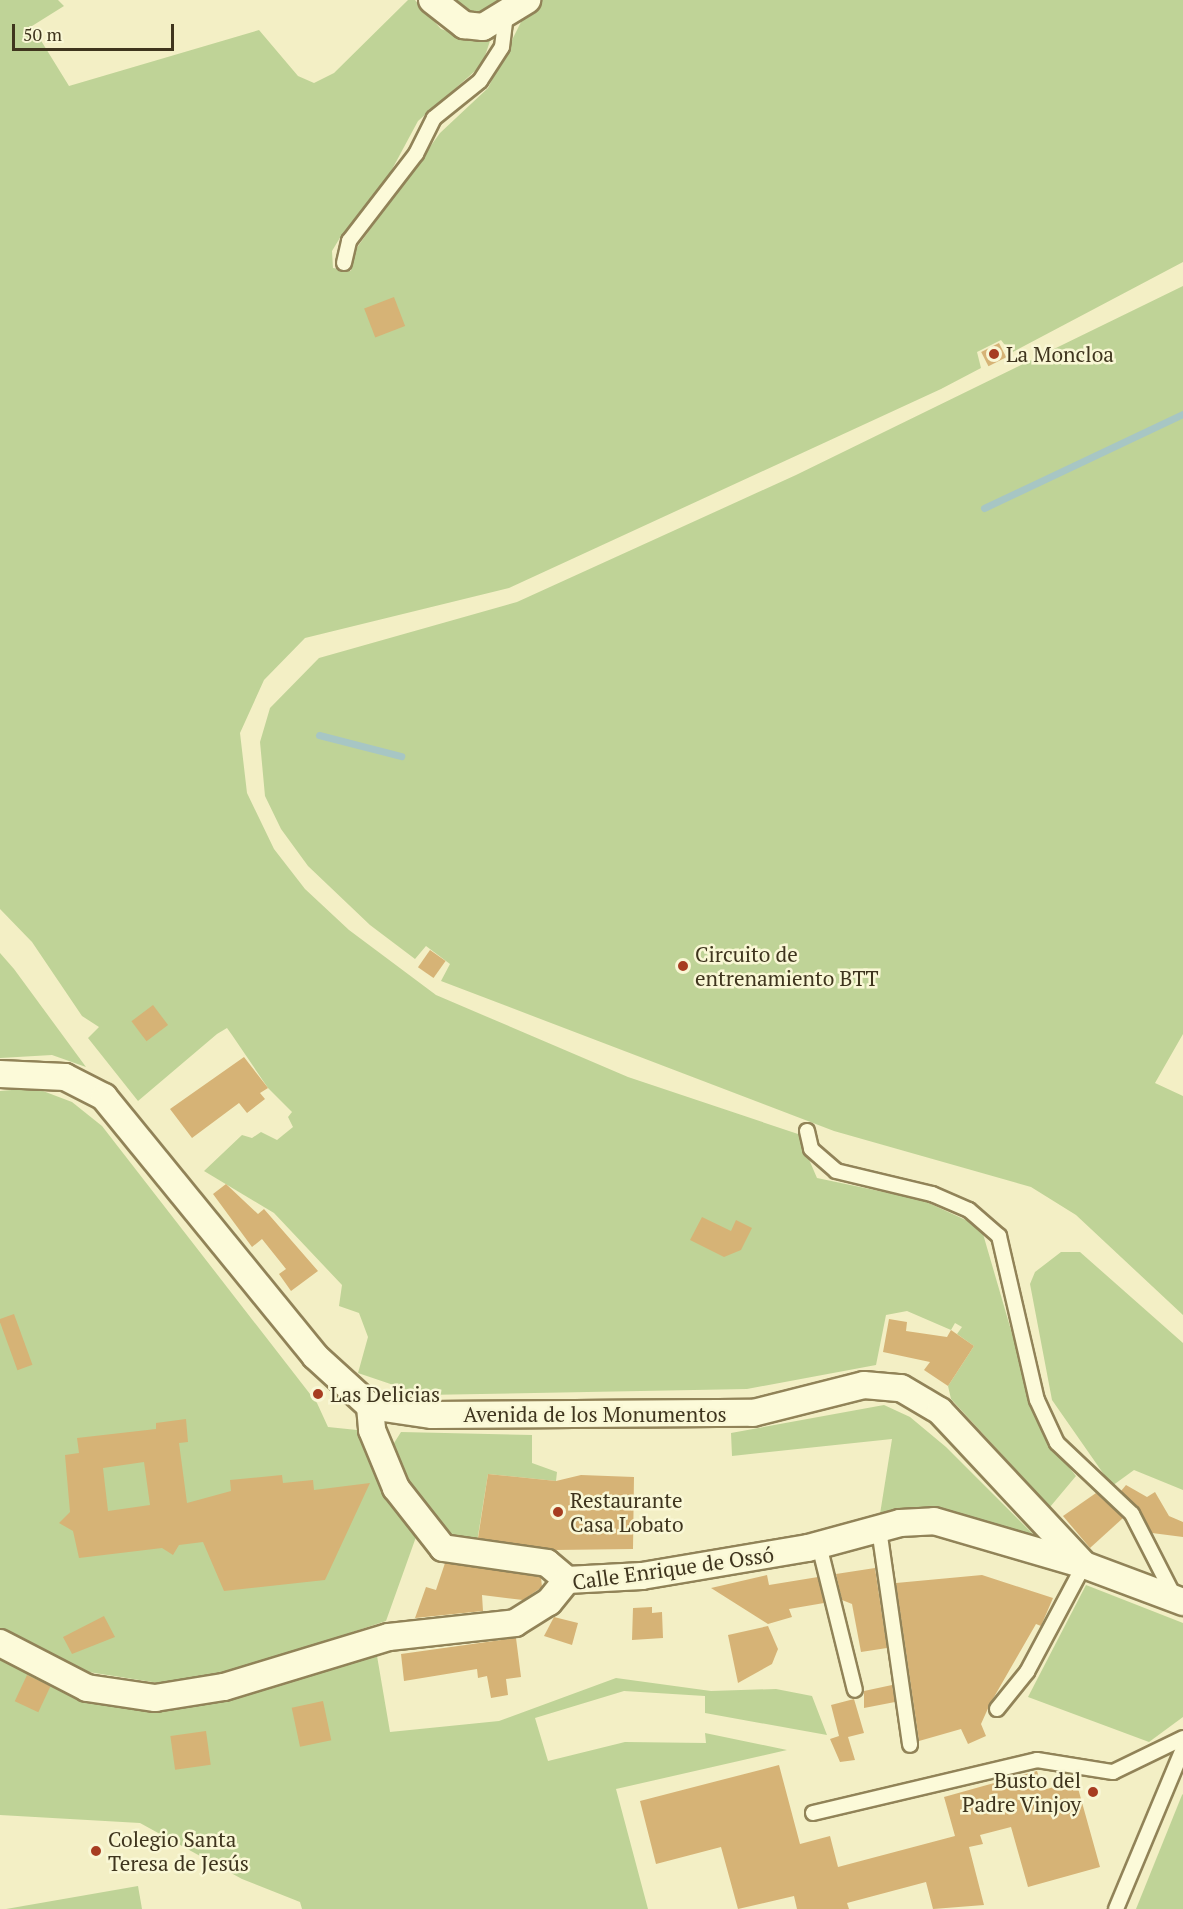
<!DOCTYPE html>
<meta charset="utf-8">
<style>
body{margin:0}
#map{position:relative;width:1183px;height:1909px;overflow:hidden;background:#f3efc5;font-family:"PT Serif",serif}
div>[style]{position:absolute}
.green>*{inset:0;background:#bfd397}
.stream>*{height:7px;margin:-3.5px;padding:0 3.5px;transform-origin:3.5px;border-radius:3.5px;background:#a7c6c4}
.building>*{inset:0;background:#d6b376;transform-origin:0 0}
.roads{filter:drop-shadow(2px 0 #918358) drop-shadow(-2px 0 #918358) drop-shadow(0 2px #918358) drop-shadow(0 -2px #918358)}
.service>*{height:14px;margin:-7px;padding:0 7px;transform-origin:7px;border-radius:7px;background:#fcfad9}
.minor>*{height:26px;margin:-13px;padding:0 13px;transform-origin:13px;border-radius:13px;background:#fcfad9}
.dots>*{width:16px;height:16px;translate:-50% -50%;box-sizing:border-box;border:3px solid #f9f7d5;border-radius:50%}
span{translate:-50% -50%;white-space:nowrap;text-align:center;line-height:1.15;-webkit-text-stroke:5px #f9f7d5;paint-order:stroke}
.poi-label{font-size:21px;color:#3f351e}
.left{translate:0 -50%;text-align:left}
.right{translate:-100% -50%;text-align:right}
.street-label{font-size:21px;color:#3f351e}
.scale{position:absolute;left:12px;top:24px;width:162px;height:27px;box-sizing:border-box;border:3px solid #3f351e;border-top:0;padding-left:8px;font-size:18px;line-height:21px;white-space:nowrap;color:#3f351e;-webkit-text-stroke:4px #f9f7d5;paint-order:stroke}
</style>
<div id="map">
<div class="green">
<i style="clip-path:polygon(0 0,58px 0,64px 6px,32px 26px,69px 86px,259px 30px,298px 76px,314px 83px,334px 73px,408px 0,415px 0,441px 29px,468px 38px,491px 38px,482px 65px,418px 121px,382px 188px,341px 236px,332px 251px,333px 268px,351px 271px,353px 253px,440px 133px,488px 88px,522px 20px,541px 0,1183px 0,1183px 262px,1011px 353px,1001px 340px,977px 352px,981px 368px,941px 389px,509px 588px,305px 638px,264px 680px,240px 733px,247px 793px,274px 849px,305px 889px,349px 930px,436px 995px,628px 1077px,798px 1134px,817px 1178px,922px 1200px,981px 1227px,1031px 1399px,1048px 1441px,1076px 1476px,1050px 1507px,951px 1399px,948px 1386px,974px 1346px,957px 1334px,962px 1327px,955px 1323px,951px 1330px,907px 1311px,886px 1315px,876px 1365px,747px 1389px,423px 1395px,358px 1373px,368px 1337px,359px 1313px,339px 1306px,342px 1285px,274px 1213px,204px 1171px,242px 1135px,252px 1138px,261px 1132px,277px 1140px,293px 1127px,288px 1117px,292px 1112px,268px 1088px,232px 1035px,227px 1028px,217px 1034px,138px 1101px,88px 1038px,99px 1027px,82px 1016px,32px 942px,0 909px)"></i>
<i style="clip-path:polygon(444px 0,512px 0,478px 15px)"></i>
<i style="clip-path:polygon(1183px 286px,1183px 1034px,1155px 1083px,1183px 1096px,1183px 1315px,1076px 1215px,1031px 1187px,834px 1131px,441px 981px,450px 964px,426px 946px,415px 959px,370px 925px,308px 866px,281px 829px,265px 796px,260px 742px,270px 708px,319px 658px,517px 602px,796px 475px)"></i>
<i style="clip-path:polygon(0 953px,14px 969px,86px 1067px,52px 1055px,0 1058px)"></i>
<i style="clip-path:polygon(35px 1088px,72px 1102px,102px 1126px,317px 1403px,328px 1427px,357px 1430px,379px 1481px,416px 1537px,386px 1621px,218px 1676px,165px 1684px,82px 1671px,0 1629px,0 1091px)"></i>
<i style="clip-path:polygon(1061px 1252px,1080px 1252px,1183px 1343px,1183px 1490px,1134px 1470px,1112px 1486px,1052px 1400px,1030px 1284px,1035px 1272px)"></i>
<i style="clip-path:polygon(884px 1405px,910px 1417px,946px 1447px,1038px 1539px,910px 1510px,880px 1514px,892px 1439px,732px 1456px,731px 1433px)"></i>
<i style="clip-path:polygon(401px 1432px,532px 1435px,532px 1463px,557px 1472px,556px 1481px,488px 1474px,477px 1542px,448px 1537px,425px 1518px,389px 1451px)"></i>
<i style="clip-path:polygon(1086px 1585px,1183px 1623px,1183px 1717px,1149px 1742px,1028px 1697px)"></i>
<i style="clip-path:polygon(376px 1650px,390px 1732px,499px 1721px,616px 1678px,711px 1691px,776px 1689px,812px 1696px,827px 1735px,705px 1713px,705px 1696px,624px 1691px,535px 1718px,548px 1761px,625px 1742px,706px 1743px,705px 1733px,787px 1750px,616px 1789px,648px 1909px,302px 1909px,300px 1902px,242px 1879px,140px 1823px,0 1815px,0 1658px,88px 1699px,145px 1708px)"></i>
<i style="clip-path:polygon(1183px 1794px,1183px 1909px,1136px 1909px,1182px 1795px)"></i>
<i style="clip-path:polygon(138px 1886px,142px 1909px,6px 1909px)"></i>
</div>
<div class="stream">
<i style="left:984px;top:508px;width:220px;rotate:-25.3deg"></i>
<i style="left:319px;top:735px;width:85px;rotate:14.4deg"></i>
</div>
<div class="building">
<i style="left:394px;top:297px;width:31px;height:32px;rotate:69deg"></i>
<i style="left:999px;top:343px;width:16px;height:20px;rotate:63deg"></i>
<i style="left:430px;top:950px;width:19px;height:21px;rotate:35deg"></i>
<i style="left:153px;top:1005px;width:25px;height:27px;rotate:53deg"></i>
<i style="clip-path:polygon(244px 1057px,268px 1088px,260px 1093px,265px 1099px,247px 1113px,239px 1103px,192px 1138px,170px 1109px)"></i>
<i style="clip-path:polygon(226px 1184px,258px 1214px,264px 1209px,318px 1271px,291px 1291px,279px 1274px,286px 1269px,262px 1239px,252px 1247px,213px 1194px)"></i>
<i style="clip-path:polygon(702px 1217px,731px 1231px,736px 1220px,752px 1228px,741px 1250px,724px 1257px,690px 1240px)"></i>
<i style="left:14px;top:1314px;width:54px;height:16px;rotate:70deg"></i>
<i style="clip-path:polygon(889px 1319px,907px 1322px,906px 1331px,947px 1337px,951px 1330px,974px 1346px,948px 1386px,924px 1370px,930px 1362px,883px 1352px)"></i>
<i style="clip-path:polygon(evenodd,186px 1419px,188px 1442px,179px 1443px,187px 1503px,231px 1491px,230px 1480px,282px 1475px,283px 1483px,313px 1480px,314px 1490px,370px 1483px,325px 1580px,224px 1591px,203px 1542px,179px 1545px,173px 1555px,162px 1548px,79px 1558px,73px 1531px,59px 1523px,70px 1512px,65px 1455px,79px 1453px,77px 1438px,156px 1429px,156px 1423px,186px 1419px,144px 1462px,150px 1505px,108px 1511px,103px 1468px,144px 1462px)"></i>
<i style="clip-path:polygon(488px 1474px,556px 1481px,581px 1475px,634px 1477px,633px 1549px,554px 1550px,478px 1538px)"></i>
<i style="clip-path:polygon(1126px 1485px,1147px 1497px,1155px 1492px,1169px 1516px,1183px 1522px,1183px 1537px,1152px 1533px,1121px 1491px)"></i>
<i style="clip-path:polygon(1096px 1493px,1123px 1518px,1090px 1548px,1063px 1516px)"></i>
<i style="clip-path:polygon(445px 1563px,541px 1577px,542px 1587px,523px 1600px,482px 1595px,483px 1611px,415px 1618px,426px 1587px,436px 1590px)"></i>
<i style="clip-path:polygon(875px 1568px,887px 1648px,861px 1652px,852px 1604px,842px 1600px,836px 1574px)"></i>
<i style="clip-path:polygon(767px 1575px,769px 1585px,818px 1577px,824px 1603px,789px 1609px,792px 1617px,768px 1624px,711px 1588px)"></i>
<i style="clip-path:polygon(982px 1575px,1053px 1598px,1041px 1626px,1036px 1624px,990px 1704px,981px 1724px,986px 1736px,968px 1744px,961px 1729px,919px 1741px,896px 1583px)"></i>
<i style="clip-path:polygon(652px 1607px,652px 1613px,662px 1612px,663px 1638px,632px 1640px,633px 1608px)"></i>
<i style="clip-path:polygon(104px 1616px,115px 1637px,72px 1654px,63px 1637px)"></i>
<i style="clip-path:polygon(554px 1617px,578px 1623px,572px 1645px,544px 1636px)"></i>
<i style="clip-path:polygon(768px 1626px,778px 1649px,772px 1664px,738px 1683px,728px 1635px)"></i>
<i style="clip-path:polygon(516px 1638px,521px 1677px,506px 1679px,508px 1695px,491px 1698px,487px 1676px,478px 1678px,477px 1669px,404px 1681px,401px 1654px)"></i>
<i style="left:27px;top:1675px;width:26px;height:29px;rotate:25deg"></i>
<i style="clip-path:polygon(892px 1685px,895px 1702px,864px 1708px,864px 1691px)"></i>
<i style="clip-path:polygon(854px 1699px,864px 1733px,848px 1737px,855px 1760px,840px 1762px,830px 1739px,839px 1736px,831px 1705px)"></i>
<i style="left:323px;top:1701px;width:40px;height:32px;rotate:78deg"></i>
<i style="left:206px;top:1731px;width:34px;height:36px;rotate:82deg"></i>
<i style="clip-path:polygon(779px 1765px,800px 1844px,830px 1836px,838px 1867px,955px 1836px,944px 1797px,1037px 1771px,1043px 1790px,1076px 1781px,1100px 1867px,1028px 1887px,1011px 1827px,980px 1835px,983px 1844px,969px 1847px,984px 1905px,933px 1909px,926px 1882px,847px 1903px,849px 1909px,797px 1909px,794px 1896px,738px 1909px,721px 1847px,656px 1864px,640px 1801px)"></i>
</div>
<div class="roads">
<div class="service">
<i style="left:344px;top:263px;width:23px;rotate:-77deg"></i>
<i style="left:349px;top:241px;width:110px;rotate:-52.4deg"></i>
<i style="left:416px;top:154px;width:40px;rotate:-63.4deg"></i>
<i style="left:434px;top:118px;width:59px;rotate:-38.8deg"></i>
<i style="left:480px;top:81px;width:40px;rotate:-57.1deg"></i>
<i style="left:502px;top:47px;width:34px;rotate:-83deg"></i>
<i style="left:807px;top:1131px;width:18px;rotate:77deg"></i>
<i style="left:811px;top:1149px;width:33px;rotate:41deg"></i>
<i style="left:836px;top:1171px;width:99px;rotate:13.5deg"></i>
<i style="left:932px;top:1194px;width:40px;rotate:23.4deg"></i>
<i style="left:969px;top:1210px;width:40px;rotate:41deg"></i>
<i style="left:999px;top:1236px;width:168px;rotate:77deg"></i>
<i style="left:1037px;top:1400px;width:47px;rotate:65.1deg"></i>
<i style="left:1057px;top:1443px;width:103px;rotate:43.4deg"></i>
<i style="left:1132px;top:1514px;width:97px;rotate:62.9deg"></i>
<i style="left:879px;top:1529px;width:218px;rotate:81.8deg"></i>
<i style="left:819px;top:1545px;width:149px;rotate:76.1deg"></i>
<i style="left:997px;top:1709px;width:48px;rotate:-51deg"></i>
<i style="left:1027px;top:1672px;width:121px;rotate:-62deg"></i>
<i style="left:813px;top:1813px;width:230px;rotate:-13.3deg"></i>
<i style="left:1037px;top:1760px;width:77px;rotate:9deg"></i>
<i style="left:1113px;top:1772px;width:78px;rotate:-25.9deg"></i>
<i style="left:1116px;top:1909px;width:173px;rotate:-67.3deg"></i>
</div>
<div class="minor">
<i style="left:432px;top:0;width:41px;rotate:38deg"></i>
<i style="left:464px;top:25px;width:19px;rotate:6deg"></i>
<i style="left:483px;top:27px;width:52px;rotate:-31.5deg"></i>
<i style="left:0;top:1074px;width:65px;rotate:2.6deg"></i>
<i style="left:65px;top:1077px;width:44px;rotate:27.1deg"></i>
<i style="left:104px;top:1097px;width:334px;rotate:50.8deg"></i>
<i style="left:315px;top:1356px;width:74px;rotate:42.3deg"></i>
<i style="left:370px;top:1406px;width:63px;rotate:8.3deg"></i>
<i style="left:432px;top:1415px;width:321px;rotate:-0.4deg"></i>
<i style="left:753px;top:1413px;width:114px;rotate:-14.2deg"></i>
<i style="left:864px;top:1385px;width:37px;rotate:5deg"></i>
<i style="left:901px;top:1388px;width:45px;rotate:30.5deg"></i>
<i style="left:940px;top:1411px;width:211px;rotate:46.9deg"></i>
<i style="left:1084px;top:1565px;width:106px;rotate:20.5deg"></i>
<i style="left:370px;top:1406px;width:24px;rotate:85deg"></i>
<i style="left:372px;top:1430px;width:63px;rotate:67.5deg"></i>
<i style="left:396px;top:1488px;width:76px;rotate:51.9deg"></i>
<i style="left:443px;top:1548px;width:105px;rotate:8.2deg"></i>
<i style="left:547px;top:1563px;width:26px;rotate:40deg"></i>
<i style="left:0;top:1643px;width:98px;rotate:27.3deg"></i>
<i style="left:87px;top:1688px;width:69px;rotate:8.4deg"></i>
<i style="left:155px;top:1698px;width:70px;rotate:-9.1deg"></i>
<i style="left:224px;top:1687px;width:172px;rotate:-16.9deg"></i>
<i style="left:389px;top:1637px;width:127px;rotate:-6.3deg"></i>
<i style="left:515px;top:1623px;width:40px;rotate:-32deg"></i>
<i style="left:549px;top:1602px;width:28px;rotate:-51deg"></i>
<i style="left:567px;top:1580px;width:75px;rotate:-3.1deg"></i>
<i style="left:642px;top:1576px;width:168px;rotate:-9.6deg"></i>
<i style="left:808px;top:1548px;width:95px;rotate:-15.2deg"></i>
<i style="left:900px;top:1523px;width:34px;rotate:-3deg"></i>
<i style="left:934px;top:1521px;width:156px;rotate:16.3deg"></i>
</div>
</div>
<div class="dots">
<i style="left:994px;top:354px;background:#a73d21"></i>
<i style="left:683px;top:966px;background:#a73d21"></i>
<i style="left:318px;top:1394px;background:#a73d21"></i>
<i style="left:558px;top:1512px;background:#a73d21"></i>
<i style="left:1093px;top:1792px;background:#a73d21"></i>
<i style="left:96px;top:1851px;background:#a73d21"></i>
</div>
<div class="poi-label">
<span class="left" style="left:1006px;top:354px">La Moncloa</span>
<span class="left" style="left:695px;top:966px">Circuito de<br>entrenamiento BTT</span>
<span class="left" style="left:330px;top:1394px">Las Delicias</span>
<span class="left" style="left:570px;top:1512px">Restaurante<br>Casa Lobato</span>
<span class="right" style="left:1081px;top:1792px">Busto del<br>Padre Vinjoy</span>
<span class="left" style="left:108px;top:1851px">Colegio Santa<br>Teresa de Jesús</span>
</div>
<div class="street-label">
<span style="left:595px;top:1414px">Avenida de los Monumentos</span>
<span style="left:673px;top:1568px;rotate:-8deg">Calle Enrique de Ossó</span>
</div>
<div class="scale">50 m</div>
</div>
